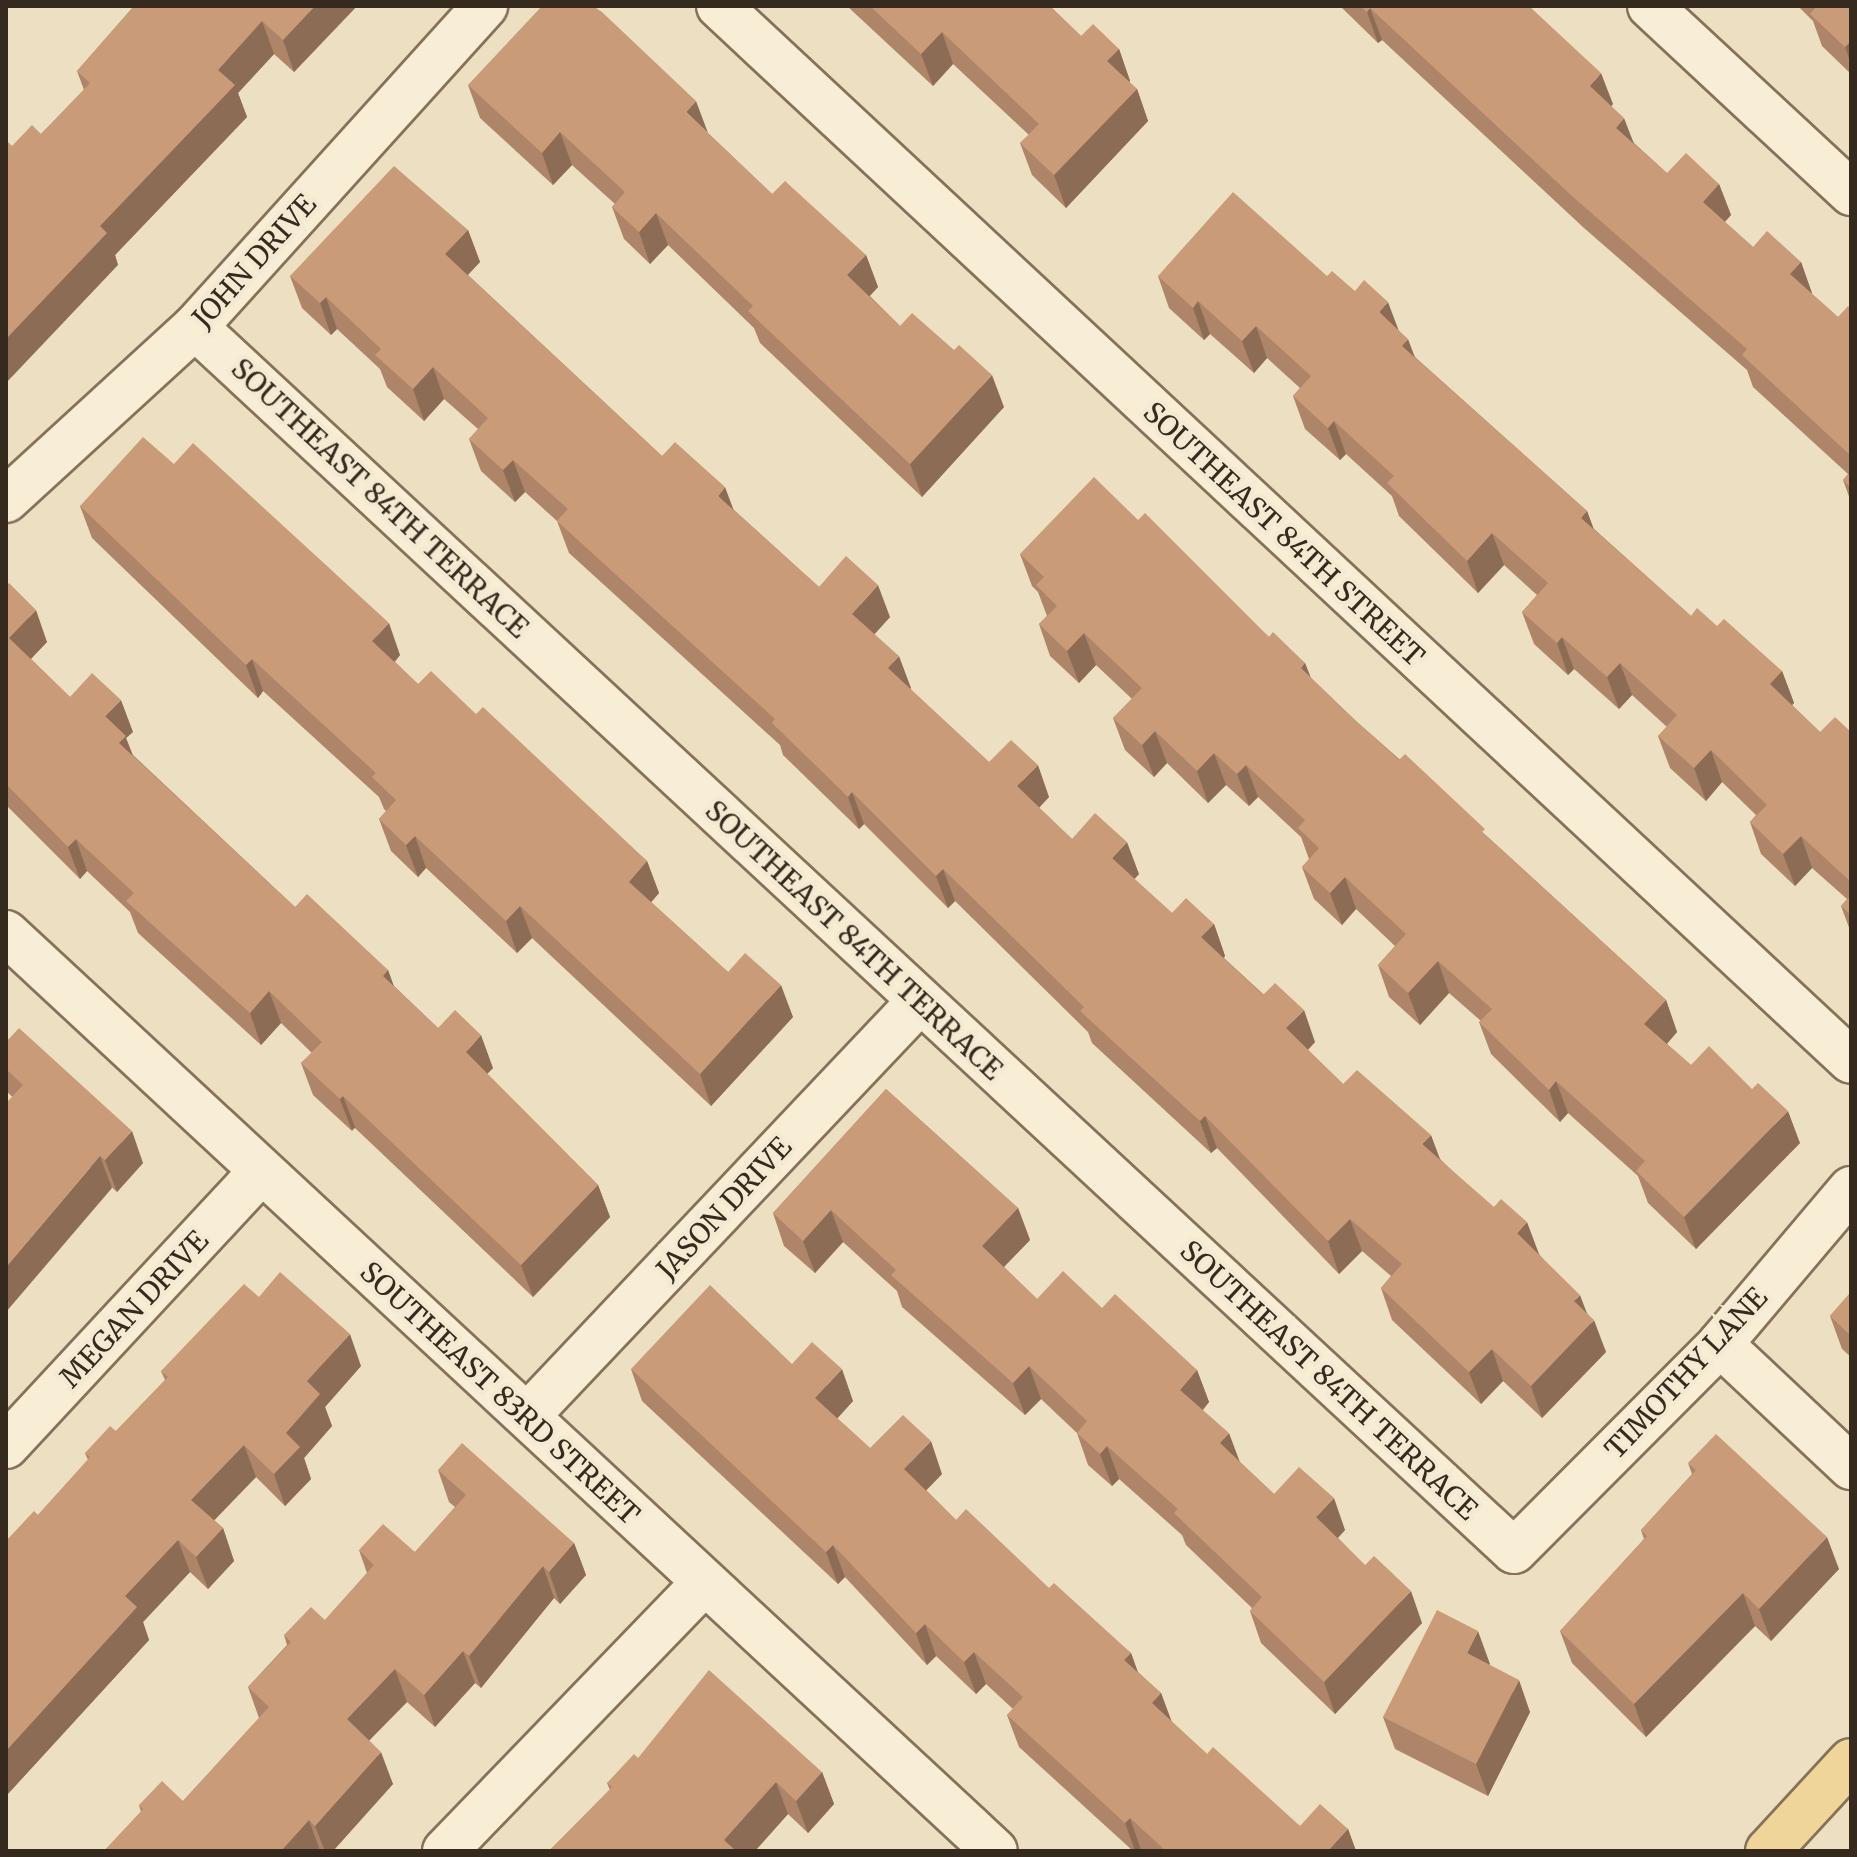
<!DOCTYPE html>
<style>
body{margin:0}
#map{position:relative;width:1857px;height:1857px;overflow:hidden;background:#ede0c2;font-family:Merriweather,serif}
div>[style]{position:absolute}
.roads{filter:drop-shadow(2px 0 #86715a) drop-shadow(-2px 0 #86715a) drop-shadow(0 2px #86715a) drop-shadow(0 -2px #86715a)}
.minor>*{height:44px;margin:-22px;padding:0 22px;transform-origin:22px;border-radius:22px;background:#f8edd5}
.major>*{height:44px;margin:-22px;padding:0 22px;transform-origin:22px;border-radius:22px;background:#efd59a}
.wall>*{inset:0;background:#ae8568}
.shaded-wall>*{inset:0;background:#8d6c55;transform-origin:0 0}
.building>*{inset:0;background:#ca9b79}
span{translate:-50% -50%;white-space:nowrap;text-align:center;line-height:1.15;-webkit-text-stroke:8px #f4ead1;paint-order:stroke}
.street-label{font-size:28px;color:#36291e}
.frame{position:absolute;inset:0;border:8px solid #36291e;pointer-events:none}
</style>
<div id="map">
<div class="roads">
<div class="minor">
<i style="left:719px;top:6px;width:1547px;rotate:42.98deg"></i>
<i style="left:1650px;top:6px;width:275px;rotate:42.9deg"></i>
<i style="left:195px;top:327px;width:1799px;rotate:42.86deg"></i>
<i style="left:1514px;top:1551px;width:292px;rotate:-45.1deg"></i>
<i style="left:1720px;top:1344px;width:203px;rotate:-49.8deg"></i>
<i style="left:6px;top:500px;width:256px;rotate:-42.5deg"></i>
<i style="left:195px;top:327px;width:433px;rotate:-47.9deg"></i>
<i style="left:6px;top:933px;width:1349px;rotate:42.87deg"></i>
<i style="left:1720px;top:1344px;width:180px;rotate:43.2deg"></i>
<i style="left:528px;top:1415px;width:569px;rotate:-46.57deg"></i>
<i style="left:6px;top:1446px;width:374px;rotate:-47.1deg"></i>
<i style="left:445px;top:1851px;width:371px;rotate:-46deg"></i>
</div>
<div class="major">
<i style="left:1768px;top:1851px;width:122px;rotate:-47.3deg"></i>
</div>
</div>
<div class="wall">
<i style="clip-path:polygon(134px 6px,357px 6px,294px 72px,274px 54px,238px 93px,247px 117px,115px 255px,118px 265px,12px 146px,41px 134px,84px 90px,77px 71px)"></i>
<i style="clip-path:polygon(847px 6px,1050px 6px,1081px 36px,1119px 49px,1130px 81px,1129px 82px,1137px 89px,1148px 121px,1066px 208px,1032px 175px,1020px 143px,1029px 135px,953px 64px,933px 86px)"></i>
<i style="clip-path:polygon(1340px 6px,1529px 6px,1613px 104px,1611px 106px,1634px 143px,1667px 173px,1719px 184px,1731px 215px,1725px 222px,1753px 247px,1801px 262px,1812px 294px,1838px 317px,1851px 309px,1851px 502px,1843px 480px,1848px 474px,1753px 387px,1747px 370px,1584px 228px,1382px 40px,1378px 43px)"></i>
<i style="clip-path:polygon(1798px 6px,1851px 6px,1851px 74px,1822px 46px,1813px 21px)"></i>
<i style="clip-path:polygon(468px 85px,708px 133px,772px 194px,866px 255px,878px 287px,870px 296px,900px 326px,1004px 407px,922px 497px,760px 343px,754px 328px,668px 245px,650px 264px,624px 239px,612px 207px,615px 204px,572px 165px,553px 185px,480px 118px)"></i>
<i style="clip-path:polygon(468px 230px,480px 262px,468px 275px,662px 456px,734px 510px,819px 587px,890px 617px,874px 634px,911px 688px,910px 689px,989px 762px,1049px 797px,1039px 808px,1072px 839px,1139px 874px,1134px 879px,1172px 913px,1214px 924px,1225px 956px,1224px 958px,1315px 1042px,1308px 1050px,1343px 1084px,1440px 1159px,1539px 1254px,1587px 1313px,1606px 1352px,1542px 1418px,1503px 1381px,1481px 1404px,1392px 1320px,1381px 1288px,1391px 1276px,1362px 1251px,1339px 1274px,1217px 1148px,1211px 1153px,1092px 1043px,1088px 1032px,955px 901px,948px 908px,864px 824px,859px 829px,783px 755px,780px 745px,569px 553px,557px 521px,525px 492px,515px 502px,481px 471px,469px 439px,478px 429px,444px 399px,424px 421px,387px 387px,380px 369px,337px 329px,331px 335px,302px 308px,290px 276px)"></i>
<i style="clip-path:polygon(1158px 276px,1327px 276px,1398px 330px,1415px 357px,1587px 511px,1593px 528px,1691px 616px,1717px 626px,1782px 671px,1794px 703px,1792px 705px,1820px 732px,1851px 732px,1851px 933px,1841px 906px,1847px 899px,1812px 868px,1795px 886px,1761px 854px,1750px 822px,1756px 815px,1722px 782px,1706px 801px,1670px 768px,1658px 736px,1667px 727px,1632px 695px,1619px 709px,1574px 669px,1568px 675px,1534px 644px,1522px 612px,1537px 595px,1504px 565px,1478px 593px,1399px 516px,1392px 496px,1346px 454px,1340px 460px,1305px 429px,1293px 396px,1300px 388px,1267px 358px,1254px 373px,1210px 334px,1204px 340px,1169px 308px)"></i>
<i style="clip-path:polygon(174px 464px,400px 655px,395px 662px,418px 684px,476px 714px,647px 861px,659px 893px,651px 902px,728px 972px,793px 1017px,711px 1106px,532px 938px,517px 953px,426px 868px,418px 877px,391px 851px,379px 819px,386px 811px,384px 809px,379px 797px,263px 691px,258px 698px,92px 538px,80px 506px)"></i>
<i style="clip-path:polygon(1138px 520px,1269px 637px,1305px 663px,1311px 678px,1356px 721px,1489px 838px,1666px 1000px,1677px 1032px,1667px 1044px,1691px 1065px,1800px 1143px,1696px 1249px,1648px 1203px,1638px 1176px,1568px 1113px,1560px 1122px,1491px 1054px,1479px 1022px,1481px 1021px,1449px 993px,1420px 1025px,1389px 997px,1378px 965px,1395px 946px,1356px 909px,1342px 925px,1314px 899px,1302px 867px,1309px 859px,1301px 837px,1258px 797px,1249px 806px,1226px 785px,1208px 803px,1167px 763px,1154px 777px,1125px 750px,1113px 718px,1132px 699px,1096px 665px,1079px 683px,1050px 656px,1039px 624px,1047px 616px,1038px 592px,1032px 586px,1020px 554px)"></i>
<i style="clip-path:polygon(6px 586px,47px 642px,31px 659px,70px 697px,133px 732px,126px 738px,133px 755px,295px 907px,388px 970px,393px 985px,438px 1028px,493px 1068px,487px 1074px,598px 1185px,610px 1217px,533px 1297px,355px 1128px,352px 1131px,313px 1095px,301px 1063px,312px 1053px,281px 1023px,261px 1045px,138px 933px,130px 912px,87px 871px,80px 879px,6px 805px)"></i>
<i style="clip-path:polygon(6px 1042px,143px 1163px,117px 1192px,6px 1091px)"></i>
<i style="clip-path:polygon(886px 1089px,1018px 1208px,1030px 1240px,1004px 1267px,1037px 1299px,1102px 1308px,1197px 1370px,1209px 1402px,1203px 1410px,1239px 1461px,1274px 1494px,1345px 1530px,1338px 1538px,1422px 1623px,1335px 1714px,1261px 1643px,1250px 1611px,1252px 1608px,1186px 1545px,1182px 1535px,1119px 1479px,1112px 1486px,1088px 1465px,1077px 1433px,1041px 1399px,1025px 1415px,902px 1307px,897px 1291px,843px 1242px,815px 1273px,784px 1246px,773px 1213px)"></i>
<i style="clip-path:polygon(1851px 1292px,1851px 1357px,1842px 1349px,1830px 1316px)"></i>
<i style="clip-path:polygon(259px 1297px,361px 1366px,325px 1407px,332px 1426px,304px 1458px,311px 1479px,285px 1506px,256px 1477px,214px 1520px,223px 1528px,234px 1561px,208px 1589px,190px 1572px,143px 1622px,149px 1640px,6px 1796px,6px 1541px,38px 1515px,88px 1460px,85px 1453px,116px 1431px,165px 1380px,161px 1371px)"></i>
<i style="clip-path:polygon(792px 1364px,853px 1401px,837px 1418px,870px 1448px,942px 1474px,926px 1490px,956px 1520px,1049px 1588px,1131px 1653px,1138px 1672px,1161px 1693px,1171px 1721px,1207px 1754px,1300px 1826px,1348px 1829px,1356px 1851px,1143px 1851px,1141px 1850px,1133px 1851px,1019px 1747px,1007px 1715px,1013px 1709px,986px 1684px,976px 1694px,936px 1656px,927px 1665px,845px 1577px,838px 1584px,642px 1401px,631px 1369px)"></i>
<i style="clip-path:polygon(1688px 1463px,1839px 1569px,1771px 1641px,1755px 1626px,1646px 1737px,1572px 1663px,1560px 1631px,1644px 1539px,1641px 1530px,1692px 1474px)"></i>
<i style="clip-path:polygon(438px 1470px,574px 1543px,586px 1575px,560px 1604px,554px 1598px,481px 1688px,475px 1683px,435px 1727px,407px 1702px,369px 1740px,393px 1784px,333px 1851px,104px 1851px,141px 1812px,139px 1805px,183px 1801px,259px 1718px,248px 1687px,287px 1645px,284px 1635px,325px 1620px,367px 1573px,359px 1550px,415px 1552px,455px 1507px,449px 1502px)"></i>
<i style="clip-path:polygon(1490px 1664px,1489px 1665px,1530px 1712px,1488px 1796px,1395px 1749px,1383px 1717px)"></i>
<i style="clip-path:polygon(638px 1758px,822px 1772px,834px 1804px,808px 1833px,788px 1814px,755px 1851px,549px 1851px,610px 1790px,607px 1783px)"></i>
</div>
<div class="shaded-wall">
<i style="clip-path:polygon(315px 6px,357px 6px,294px 72px,283px 40px)"></i>
<i style="clip-path:polygon(1370px 8px,1382px 40px,1378px 43px,1367px 12px)"></i>
<i style="clip-path:polygon(262px 21px,274px 54px,238px 93px,247px 117px,115px 255px,118px 265px,6px 383px,6px 339px,100px 226px,218px 70px)"></i>
<i style="clip-path:polygon(942px 32px,953px 64px,933px 86px,921px 54px)"></i>
<i style="clip-path:polygon(1851px 41px,1851px 64px,1845px 47px)"></i>
<i style="clip-path:polygon(1119px 49px,1130px 81px,1119px 93px,1107px 61px)"></i>
<i style="clip-path:polygon(1601px 73px,1613px 104px,1601px 118px,1590px 86px)"></i>
<i style="clip-path:polygon(1137px 89px,1148px 121px,1066px 208px,1054px 175px)"></i>
<i style="clip-path:polygon(696px 101px,708px 133px,686px 112px)"></i>
<i style="clip-path:polygon(1624px 118px,1636px 149px,1616px 128px)"></i>
<i style="clip-path:polygon(560px 132px,572px 165px,553px 185px,542px 153px)"></i>
<i style="clip-path:polygon(1719px 184px,1731px 215px,1714px 233px,1703px 202px)"></i>
<i style="clip-path:polygon(656px 213px,668px 245px,650px 264px,639px 232px)"></i>
<i style="clip-path:polygon(468px 230px,480px 262px,457px 286px,445px 254px)"></i>
<i style="clip-path:polygon(866px 255px,878px 287px,859px 307px,847px 275px)"></i>
<i style="clip-path:polygon(1801px 262px,1812px 293px,1802px 305px,1790px 274px)"></i>
<i style="clip-path:polygon(326px 297px,337px 329px,331px 335px,320px 303px)"></i>
<i style="clip-path:polygon(1198px 301px,1210px 334px,1204px 340px,1193px 308px)"></i>
<i style="clip-path:polygon(1388px 302px,1400px 334px,1379px 312px)"></i>
<i style="clip-path:polygon(1256px 326px,1267px 358px,1254px 373px,1242px 341px)"></i>
<i style="clip-path:polygon(1408px 339px,1420px 371px,1402px 346px)"></i>
<i style="clip-path:polygon(433px 367px,444px 399px,424px 421px,413px 389px)"></i>
<i style="clip-path:polygon(992px 375px,1004px 407px,922px 497px,910px 464px)"></i>
<i style="clip-path:polygon(1334px 421px,1346px 454px,1340px 460px,1328px 428px)"></i>
<i style="clip-path:polygon(513px 460px,525px 492px,515px 502px,503px 470px)"></i>
<i style="clip-path:polygon(725px 487px,737px 519px,718px 496px)"></i>
<i style="clip-path:polygon(1587px 511px,1599px 543px,1581px 518px)"></i>
<i style="clip-path:polygon(1492px 533px,1504px 565px,1478px 593px,1467px 561px)"></i>
<i style="clip-path:polygon(878px 585px,890px 617px,864px 646px,852px 614px)"></i>
<i style="clip-path:polygon(36px 610px,47px 642px,20px 670px,9px 638px)"></i>
<i style="clip-path:polygon(389px 623px,400px 655px,384px 673px,372px 641px)"></i>
<i style="clip-path:polygon(1084px 633px,1096px 665px,1079px 683px,1067px 651px)"></i>
<i style="clip-path:polygon(1562px 637px,1574px 669px,1568px 675px,1557px 643px)"></i>
<i style="clip-path:polygon(899px 656px,911px 688px,899px 700px,888px 668px)"></i>
<i style="clip-path:polygon(252px 659px,263px 691px,258px 698px,246px 665px)"></i>
<i style="clip-path:polygon(1305px 663px,1317px 695px,1301px 668px)"></i>
<i style="clip-path:polygon(1620px 663px,1632px 695px,1619px 709px,1607px 677px)"></i>
<i style="clip-path:polygon(1782px 671px,1794px 703px,1782px 716px,1770px 684px)"></i>
<i style="clip-path:polygon(121px 700px,133px 732px,126px 738px,137px 768px,131px 775px,105px 716px)"></i>
<i style="clip-path:polygon(1155px 731px,1167px 763px,1154px 777px,1142px 745px)"></i>
<i style="clip-path:polygon(1711px 750px,1722px 782px,1706px 801px,1694px 768px)"></i>
<i style="clip-path:polygon(1214px 753px,1226px 785px,1208px 803px,1197px 771px)"></i>
<i style="clip-path:polygon(1038px 765px,1049px 797px,1029px 818px,1017px 786px)"></i>
<i style="clip-path:polygon(1246px 765px,1258px 797px,1249px 806px,1237px 774px)"></i>
<i style="clip-path:polygon(852px 792px,864px 824px,859px 829px,848px 797px)"></i>
<i style="clip-path:polygon(415px 836px,426px 868px,418px 877px,406px 845px)"></i>
<i style="clip-path:polygon(1801px 836px,1812px 868px,1795px 886px,1783px 854px)"></i>
<i style="clip-path:polygon(76px 839px,87px 871px,80px 879px,68px 847px)"></i>
<i style="clip-path:polygon(1127px 842px,1139px 874px,1124px 890px,1112px 858px)"></i>
<i style="clip-path:polygon(647px 861px,659px 893px,641px 914px,629px 882px)"></i>
<i style="clip-path:polygon(943px 869px,955px 901px,948px 908px,936px 876px)"></i>
<i style="clip-path:polygon(1345px 877px,1356px 909px,1342px 925px,1330px 893px)"></i>
<i style="clip-path:polygon(520px 906px,532px 938px,517px 953px,506px 921px)"></i>
<i style="clip-path:polygon(1214px 924px,1225px 956px,1213px 969px,1201px 937px)"></i>
<i style="clip-path:polygon(1438px 961px,1449px 993px,1420px 1025px,1408px 993px)"></i>
<i style="clip-path:polygon(388px 970px,400px 1003px,383px 976px)"></i>
<i style="clip-path:polygon(781px 985px,793px 1017px,711px 1106px,700px 1074px)"></i>
<i style="clip-path:polygon(269px 991px,281px 1023px,261px 1045px,250px 1013px)"></i>
<i style="clip-path:polygon(1666px 1000px,1677px 1032px,1656px 1056px,1644px 1024px)"></i>
<i style="clip-path:polygon(1304px 1010px,1315px 1042px,1298px 1060px,1286px 1028px)"></i>
<i style="clip-path:polygon(481px 1035px,493px 1068px,477px 1084px,466px 1052px)"></i>
<i style="clip-path:polygon(1556px 1081px,1568px 1113px,1560px 1122px,1549px 1090px)"></i>
<i style="left:343px;top:1096px;width:34px;height:4px;rotate:69deg"></i>
<i style="clip-path:polygon(1788px 1111px,1800px 1143px,1696px 1249px,1684px 1217px)"></i>
<i style="clip-path:polygon(1205px 1116px,1217px 1148px,1211px 1153px,1200px 1121px)"></i>
<i style="clip-path:polygon(132px 1131px,143px 1163px,117px 1192px,105px 1160px)"></i>
<i style="clip-path:polygon(1431px 1135px,1443px 1167px,1422px 1144px)"></i>
<i style="clip-path:polygon(100px 1156px,112px 1188px,6px 1312px,6px 1267px)"></i>
<i style="clip-path:polygon(598px 1185px,610px 1217px,533px 1297px,521px 1265px)"></i>
<i style="clip-path:polygon(1018px 1208px,1030px 1240px,993px 1278px,982px 1246px)"></i>
<i style="clip-path:polygon(831px 1210px,843px 1242px,815px 1273px,803px 1241px)"></i>
<i style="clip-path:polygon(1350px 1219px,1362px 1251px,1339px 1274px,1328px 1241px)"></i>
<i style="clip-path:polygon(1527px 1222px,1539px 1254px,1528px 1266px,1517px 1233px)"></i>
<i style="clip-path:polygon(1580px 1295px,1591px 1324px,1594px 1320px,1606px 1352px,1542px 1418px,1531px 1386px,1574px 1301px)"></i>
<i style="clip-path:polygon(350px 1334px,361px 1366px,325px 1407px,332px 1426px,304px 1458px,311px 1479px,285px 1506px,274px 1474px,286px 1433px,307px 1381px)"></i>
<i style="clip-path:polygon(1492px 1349px,1503px 1381px,1481px 1404px,1469px 1372px)"></i>
<i style="clip-path:polygon(1029px 1366px,1041px 1399px,1025px 1415px,1013px 1383px)"></i>
<i style="clip-path:polygon(842px 1369px,853px 1401px,827px 1430px,815px 1398px)"></i>
<i style="clip-path:polygon(1197px 1370px,1209px 1402px,1192px 1422px,1180px 1390px)"></i>
<i style="clip-path:polygon(1229px 1433px,1241px 1465px,1220px 1443px)"></i>
<i style="clip-path:polygon(931px 1441px,942px 1474px,916px 1501px,904px 1469px)"></i>
<i style="clip-path:polygon(244px 1445px,256px 1477px,203px 1532px,191px 1500px)"></i>
<i style="clip-path:polygon(1107px 1446px,1119px 1479px,1112px 1486px,1100px 1454px)"></i>
<i style="clip-path:polygon(1334px 1498px,1345px 1530px,1327px 1549px,1316px 1517px)"></i>
<i style="clip-path:polygon(223px 1528px,234px 1561px,208px 1589px,196px 1557px)"></i>
<i style="clip-path:polygon(1827px 1537px,1839px 1569px,1771px 1641px,1759px 1609px)"></i>
<i style="clip-path:polygon(178px 1540px,190px 1572px,143px 1622px,149px 1640px,6px 1796px,6px 1751px,125px 1596px)"></i>
<i style="clip-path:polygon(574px 1543px,586px 1575px,560px 1604px,549px 1572px)"></i>
<i style="clip-path:polygon(833px 1545px,845px 1577px,838px 1584px,826px 1552px)"></i>
<i style="clip-path:polygon(543px 1566px,554px 1598px,481px 1688px,469px 1656px)"></i>
<i style="clip-path:polygon(1411px 1591px,1422px 1623px,1335px 1714px,1324px 1682px)"></i>
<i style="clip-path:polygon(1743px 1593px,1755px 1626px,1646px 1737px,1634px 1704px)"></i>
<i style="clip-path:polygon(925px 1624px,936px 1656px,927px 1665px,916px 1633px)"></i>
<i style="clip-path:polygon(1478px 1631px,1490px 1664px,1479px 1685px,1467px 1653px)"></i>
<i style="clip-path:polygon(463px 1651px,475px 1683px,435px 1727px,424px 1695px)"></i>
<i style="clip-path:polygon(974px 1652px,986px 1684px,976px 1694px,964px 1662px)"></i>
<i style="clip-path:polygon(1131px 1653px,1142px 1685px,1124px 1660px)"></i>
<i style="clip-path:polygon(395px 1669px,407px 1702px,359px 1751px,347px 1719px)"></i>
<i style="clip-path:polygon(1519px 1680px,1530px 1712px,1488px 1796px,1476px 1764px)"></i>
<i style="clip-path:polygon(1161px 1693px,1173px 1725px,1152px 1703px)"></i>
<i style="clip-path:polygon(381px 1752px,393px 1784px,333px 1851px,325px 1851px,315px 1826px)"></i>
<i style="clip-path:polygon(822px 1772px,834px 1804px,808px 1833px,796px 1801px)"></i>
<i style="clip-path:polygon(776px 1782px,788px 1814px,755px 1851px,728px 1851px,724px 1840px)"></i>
<i style="clip-path:polygon(1130px 1818px,1141px 1850px,1140px 1851px,1135px 1851px,1125px 1823px)"></i>
<i style="clip-path:polygon(309px 1820px,320px 1851px,281px 1851px)"></i>
<i style="clip-path:polygon(1348px 1829px,1356px 1851px,1328px 1851px)"></i>
</div>
<div class="building">
<i style="clip-path:polygon(134px 6px,315px 6px,283px 40px,262px 21px,218px 70px,235px 85px,100px 226px,107px 233px,6px 339px,6px 140px,12px 146px,32px 125px,41px 134px,90px 83px,77px 71px)"></i>
<i style="clip-path:polygon(542px 6px,593px 6px,602px 12px,696px 101px,686px 112px,772px 194px,785px 181px,866px 255px,847px 275px,900px 326px,912px 313px,954px 350px,959px 345px,992px 375px,910px 464px,748px 311px,753px 306px,656px 213px,639px 232px,612px 207px,625px 192px,560px 132px,542px 153px,468px 85px)"></i>
<i style="clip-path:polygon(870px 6px,1050px 6px,1081px 36px,1093px 24px,1119px 49px,1107px 61px,1137px 89px,1054px 175px,1020px 143px,1039px 124px,942px 32px,921px 54px)"></i>
<i style="clip-path:polygon(1360px 6px,1529px 6px,1601px 73px,1590px 86px,1624px 118px,1616px 128px,1667px 173px,1686px 153px,1719px 184px,1703px 202px,1753px 247px,1767px 231px,1801px 262px,1790px 274px,1838px 317px,1848px 306px,1851px 309px,1851px 456px,1742px 355px,1747px 349px,1572px 196px,1370px 8px,1367px 12px)"></i>
<i style="clip-path:polygon(1817px 6px,1851px 6px,1851px 41px,1845px 47px,1810px 14px)"></i>
<i style="clip-path:polygon(394px 166px,468px 230px,445px 254px,662px 456px,675px 442px,725px 487px,718px 496px,819px 587px,846px 556px,878px 585px,852px 614px,899px 656px,888px 668px,989px 762px,1011px 740px,1038px 765px,1017px 786px,1072px 839px,1095px 813px,1127px 842px,1112px 858px,1172px 913px,1186px 898px,1214px 924px,1201px 937px,1263px 995px,1275px 983px,1304px 1010px,1286px 1028px,1343px 1084px,1357px 1070px,1431px 1135px,1422px 1144px,1494px 1207px,1501px 1199px,1527px 1222px,1517px 1233px,1580px 1295px,1574px 1301px,1594px 1320px,1531px 1386px,1492px 1349px,1469px 1372px,1381px 1288px,1402px 1264px,1350px 1219px,1328px 1241px,1205px 1116px,1200px 1121px,1080px 1011px,1084px 1007px,943px 869px,936px 876px,852px 792px,848px 797px,772px 723px,775px 719px,557px 521px,568px 509px,513px 460px,503px 470px,469px 439px,488px 418px,433px 367px,413px 389px,375px 355px,381px 349px,326px 297px,320px 303px,290px 276px)"></i>
<i style="clip-path:polygon(1233px 192px,1327px 276px,1332px 271px,1355px 291px,1364px 280px,1388px 302px,1379px 312px,1408px 339px,1402px 346px,1587px 511px,1581px 518px,1691px 616px,1697px 608px,1717px 626px,1724px 619px,1782px 671px,1770px 684px,1820px 732px,1835px 717px,1851px 732px,1851px 882px,1801px 836px,1783px 854px,1750px 822px,1767px 805px,1711px 750px,1694px 768px,1658px 736px,1677px 715px,1620px 663px,1607px 677px,1562px 637px,1557px 643px,1522px 612px,1548px 583px,1492px 533px,1467px 561px,1387px 483px,1394px 476px,1334px 421px,1328px 428px,1293px 396px,1311px 376px,1256px 326px,1242px 341px,1198px 301px,1193px 308px,1158px 276px)"></i>
<i style="clip-path:polygon(143px 437px,174px 464px,193px 443px,389px 623px,372px 641px,418px 684px,431px 671px,476px 714px,483px 707px,647px 861px,629px 882px,728px 972px,745px 953px,781px 985px,700px 1074px,520px 906px,506px 921px,415px 836px,406px 845px,379px 819px,396px 800px,372px 777px,376px 773px,252px 659px,246px 665px,80px 506px)"></i>
<i style="clip-path:polygon(1851px 472px,1851px 488px,1843px 480px)"></i>
<i style="clip-path:polygon(1094px 477px,1138px 520px,1145px 513px,1269px 637px,1273px 632px,1305px 663px,1301px 668px,1356px 721px,1399px 760px,1405px 754px,1485px 829px,1482px 832px,1666px 1000px,1644px 1024px,1691px 1065px,1709px 1046px,1752px 1089px,1758px 1083px,1788px 1111px,1684px 1217px,1636px 1171px,1645px 1161px,1556px 1081px,1549px 1090px,1479px 1022px,1492px 1009px,1438px 961px,1408px 993px,1378px 965px,1406px 934px,1345px 877px,1330px 893px,1302px 867px,1319px 848px,1298px 828px,1305px 820px,1246px 765px,1237px 774px,1214px 753px,1197px 771px,1155px 731px,1142px 745px,1113px 718px,1142px 688px,1084px 633px,1067px 651px,1039px 624px,1057px 606px,1036px 585px,1044px 577px,1020px 554px)"></i>
<i style="clip-path:polygon(9px 583px,36px 610px,9px 638px,70px 697px,92px 673px,121px 700px,105px 716px,126px 736px,119px 743px,295px 907px,307px 894px,388px 970px,383px 976px,438px 1028px,455px 1010px,481px 1035px,466px 1052px,598px 1185px,521px 1265px,343px 1096px,340px 1099px,301px 1063px,322px 1042px,269px 991px,250px 1013px,126px 901px,134px 893px,76px 839px,68px 847px,6px 784px,6px 586px)"></i>
<i style="clip-path:polygon(1851px 895px,1851px 915px,1841px 906px)"></i>
<i style="clip-path:polygon(19px 1028px,132px 1131px,105px 1160px,100px 1156px,6px 1267px,6px 1103px,23px 1085px,6px 1069px,6px 1042px)"></i>
<i style="clip-path:polygon(886px 1089px,1018px 1208px,982px 1246px,1037px 1299px,1063px 1271px,1102px 1308px,1115px 1294px,1197px 1370px,1180px 1390px,1229px 1433px,1220px 1443px,1274px 1494px,1299px 1467px,1334px 1498px,1316px 1517px,1365px 1565px,1374px 1556px,1411px 1591px,1324px 1682px,1250px 1611px,1262px 1597px,1174px 1513px,1178px 1509px,1107px 1446px,1100px 1454px,1077px 1433px,1087px 1421px,1029px 1366px,1013px 1383px,891px 1275px,896px 1270px,831px 1210px,803px 1241px,773px 1213px)"></i>
<i style="clip-path:polygon(280px 1272px,350px 1334px,307px 1381px,320px 1394px,286px 1433px,300px 1447px,274px 1474px,244px 1445px,191px 1500px,223px 1528px,196px 1557px,178px 1540px,125px 1596px,137px 1607px,6px 1751px,6px 1541px,34px 1511px,38px 1515px,90px 1457px,85px 1453px,110px 1426px,116px 1431px,168px 1377px,161px 1371px,244px 1284px,259px 1297px)"></i>
<i style="clip-path:polygon(710px 1285px,792px 1364px,812px 1342px,842px 1369px,815px 1398px,870px 1448px,903px 1415px,931px 1441px,904px 1469px,956px 1520px,966px 1509px,1049px 1588px,1054px 1583px,1131px 1653px,1124px 1660px,1161px 1693px,1152px 1703px,1207px 1754px,1213px 1747px,1300px 1826px,1320px 1804px,1348px 1829px,1328px 1851px,1166px 1851px,1130px 1818px,1125px 1823px,1007px 1715px,1023px 1697px,974px 1652px,964px 1662px,925px 1624px,916px 1633px,833px 1545px,826px 1552px,631px 1369px)"></i>
<i style="clip-path:polygon(1851px 1292px,1851px 1336px,1830px 1316px)"></i>
<i style="clip-path:polygon(1716px 1434px,1827px 1537px,1759px 1609px,1743px 1593px,1634px 1704px,1560px 1631px,1647px 1536px,1641px 1530px,1696px 1470px,1688px 1463px)"></i>
<i style="clip-path:polygon(462px 1443px,574px 1543px,549px 1572px,543px 1566px,469px 1656px,463px 1651px,424px 1695px,395px 1669px,347px 1719px,381px 1752px,315px 1826px,309px 1820px,281px 1851px,104px 1851px,143px 1809px,139px 1805px,162px 1781px,183px 1801px,269px 1707px,248px 1687px,291px 1642px,284px 1635px,311px 1607px,325px 1620px,374px 1565px,359px 1550px,383px 1524px,415px 1552px,466px 1495px,438px 1470px)"></i>
<i style="clip-path:polygon(1437px 1610px,1478px 1631px,1467px 1653px,1519px 1680px,1476px 1764px,1383px 1717px)"></i>
<i style="clip-path:polygon(709px 1670px,822px 1772px,796px 1801px,776px 1782px,724px 1840px,736px 1851px,549px 1851px,612px 1787px,607px 1783px,634px 1754px,638px 1758px)"></i>
</div>
<div class="street-label">
<span style="left:254px;top:261px;rotate:-48deg">JOHN DRIVE</span>
<span style="left:380px;top:498px;rotate:43deg">SOUTHEAST 84TH TERRACE</span>
<span style="left:1284px;top:534px;rotate:43deg">SOUTHEAST 84TH STREET</span>
<span style="left:854px;top:940px;rotate:43deg">SOUTHEAST 84TH TERRACE</span>
<span style="left:724px;top:1208px;rotate:-47deg">JASON DRIVE</span>
<span style="left:134px;top:1309px;rotate:-47deg">MEGAN DRIVE</span>
<span style="left:1686px;top:1373px;rotate:-47deg">TIMOTHY LANE</span>
<span style="left:1329px;top:1380px;rotate:43deg">SOUTHEAST 84TH TERRACE</span>
<span style="left:500px;top:1393px;rotate:43deg">SOUTHEAST 83RD STREET</span>
</div>
<div class="frame"></div>
</div>
